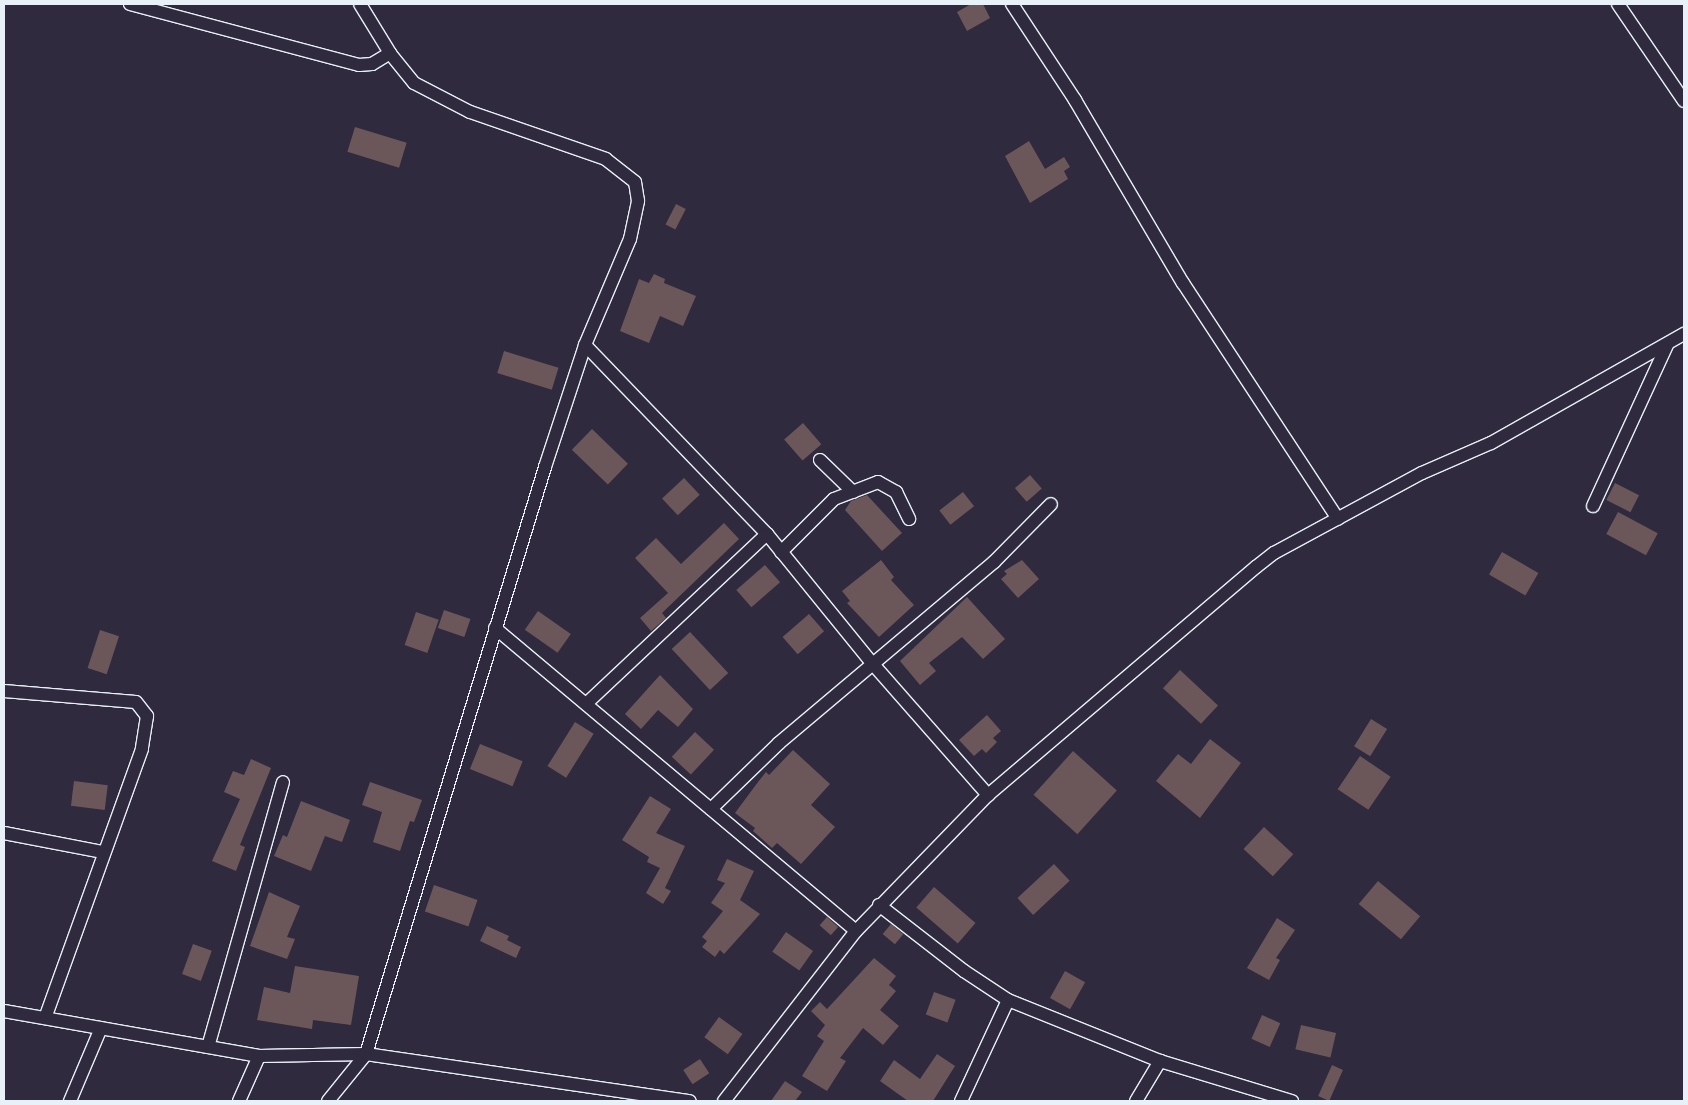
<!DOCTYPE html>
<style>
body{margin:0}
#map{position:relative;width:1688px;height:1105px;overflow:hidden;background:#2f2a3d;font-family:Itim,sans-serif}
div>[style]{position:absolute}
.building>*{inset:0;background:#6b5759;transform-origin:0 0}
.roads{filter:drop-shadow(1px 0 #e8f1f8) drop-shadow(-1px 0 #e8f1f8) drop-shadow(0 1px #e8f1f8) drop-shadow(0 -1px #e8f1f8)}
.minor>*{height:12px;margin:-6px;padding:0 6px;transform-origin:6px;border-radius:6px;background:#2f2a3d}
span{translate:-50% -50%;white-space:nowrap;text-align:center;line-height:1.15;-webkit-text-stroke:4px #2f2a3d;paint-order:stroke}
.frame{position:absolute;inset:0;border:5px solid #e8f1f8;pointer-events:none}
</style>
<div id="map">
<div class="building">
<i style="clip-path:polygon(971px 4px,983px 4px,990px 18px,967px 31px,957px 12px)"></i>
<i style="left:355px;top:127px;width:54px;height:26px;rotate:17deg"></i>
<i style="clip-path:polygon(1029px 141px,1045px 169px,1064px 157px,1070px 167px,1064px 171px,1068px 179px,1030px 203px,1005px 156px)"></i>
<i style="left:676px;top:204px;width:11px;height:23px;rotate:27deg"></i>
<i style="clip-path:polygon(654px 274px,665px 279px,664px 283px,696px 296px,683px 326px,660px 316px,649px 343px,620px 331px,639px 279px,649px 283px)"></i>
<i style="left:504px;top:351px;width:57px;height:23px;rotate:17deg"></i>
<i style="left:803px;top:423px;width:28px;height:25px;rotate:49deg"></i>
<i style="left:592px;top:429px;width:50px;height:29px;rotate:44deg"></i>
<i style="left:1030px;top:475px;width:18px;height:20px;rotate:49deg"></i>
<i style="left:684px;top:478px;width:23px;height:30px;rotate:47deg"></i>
<i style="left:1615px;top:483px;width:27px;height:19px;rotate:27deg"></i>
<i style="left:963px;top:492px;width:18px;height:30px;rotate:52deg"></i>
<i style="clip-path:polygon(867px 495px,902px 533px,882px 551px,845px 510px,851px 501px)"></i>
<i style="left:1618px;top:512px;width:45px;height:25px;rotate:28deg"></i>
<i style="clip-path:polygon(724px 523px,739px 539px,662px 613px,666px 618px,651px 631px,640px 618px,668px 593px,635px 558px,656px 538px,681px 564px)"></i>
<i style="left:1502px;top:552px;width:42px;height:26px;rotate:30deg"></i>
<i style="clip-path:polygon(881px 560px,894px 577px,891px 580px,914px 605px,879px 637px,847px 603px,850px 601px,842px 591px)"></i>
<i style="clip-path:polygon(1022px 560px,1039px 579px,1018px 598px,1001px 579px,1007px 574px,1004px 571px)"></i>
<i style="left:765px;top:565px;width:23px;height:38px;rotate:49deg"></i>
<i style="clip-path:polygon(967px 597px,1005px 639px,983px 659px,962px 637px,929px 663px,936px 671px,920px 685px,900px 661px)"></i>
<i style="left:444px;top:610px;width:28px;height:19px;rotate:19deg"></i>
<i style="left:538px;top:611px;width:40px;height:23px;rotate:35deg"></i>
<i style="left:416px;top:612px;width:24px;height:35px;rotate:19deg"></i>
<i style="left:809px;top:614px;width:23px;height:35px;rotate:49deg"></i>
<i style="left:100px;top:630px;width:20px;height:40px;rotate:18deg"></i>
<i style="left:690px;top:632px;width:56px;height:25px;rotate:47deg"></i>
<i style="left:1180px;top:670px;width:52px;height:25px;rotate:43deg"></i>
<i style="clip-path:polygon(660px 675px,693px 709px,678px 727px,658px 710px,641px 729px,625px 714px)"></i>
<i style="clip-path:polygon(987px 715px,1001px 731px,993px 738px,997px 742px,986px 753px,982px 749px,974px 756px,959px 740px)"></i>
<i style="left:1371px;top:719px;width:19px;height:32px;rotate:32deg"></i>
<i style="left:575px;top:722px;width:22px;height:52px;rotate:32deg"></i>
<i style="left:695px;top:732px;width:26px;height:34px;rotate:43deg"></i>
<i style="clip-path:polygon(1210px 739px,1241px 763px,1200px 818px,1156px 781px,1178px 754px,1191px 764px)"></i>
<i style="left:480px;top:744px;width:46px;height:27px;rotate:22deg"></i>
<i style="clip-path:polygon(793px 750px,830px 784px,811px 805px,835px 827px,801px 864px,777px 843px,772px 848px,753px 831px,755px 828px,735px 813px,758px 782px,766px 772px,769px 775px)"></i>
<i style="left:1073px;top:751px;width:59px;height:59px;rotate:42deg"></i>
<i style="left:1360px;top:756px;width:37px;height:40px;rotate:34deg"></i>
<i style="clip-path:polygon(251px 759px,271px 768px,240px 845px,245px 847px,236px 871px,212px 861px,240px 799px,224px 792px,233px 771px,244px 775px)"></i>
<i style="left:74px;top:781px;width:34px;height:25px;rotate:7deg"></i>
<i style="clip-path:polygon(370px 782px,422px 800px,414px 822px,410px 821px,400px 851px,373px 842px,382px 812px,362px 805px)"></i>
<i style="clip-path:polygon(650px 796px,671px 809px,656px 833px,685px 846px,665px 888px,671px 891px,663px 904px,646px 893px,660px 868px,647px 862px,649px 857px,622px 840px)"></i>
<i style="clip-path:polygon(301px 801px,350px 820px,342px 842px,325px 836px,311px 871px,274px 856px,283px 835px,287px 837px)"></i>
<i style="left:1264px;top:827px;width:40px;height:30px;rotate:43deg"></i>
<i style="clip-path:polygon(727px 859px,754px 871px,740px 900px,760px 914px,724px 954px,720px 950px,715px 957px,702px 947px,707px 941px,702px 937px,723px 911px,711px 903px,725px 883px,717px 880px)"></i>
<i style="left:1054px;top:864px;width:23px;height:50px;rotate:47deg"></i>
<i style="left:1378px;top:881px;width:55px;height:30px;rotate:40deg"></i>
<i style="left:434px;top:885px;width:46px;height:28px;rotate:19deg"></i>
<i style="left:934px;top:887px;width:55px;height:27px;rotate:41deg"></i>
<i style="clip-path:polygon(269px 892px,300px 906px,287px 937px,295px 939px,287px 959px,250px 946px)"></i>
<i style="left:827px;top:917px;width:15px;height:11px;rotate:42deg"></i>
<i style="clip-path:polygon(1277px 918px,1295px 930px,1276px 958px,1280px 960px,1269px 980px,1247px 968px)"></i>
<i style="left:891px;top:924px;width:16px;height:13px;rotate:40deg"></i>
<i style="clip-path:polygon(487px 926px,509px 936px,507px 940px,521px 947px,516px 958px,480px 941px)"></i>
<i style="left:786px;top:932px;width:33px;height:24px;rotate:35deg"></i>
<i style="left:193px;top:944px;width:20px;height:32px;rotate:20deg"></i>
<i style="clip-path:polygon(874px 958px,896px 976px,889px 985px,896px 991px,880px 1010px,899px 1026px,883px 1045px,863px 1028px,840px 1058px,846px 1061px,827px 1091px,802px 1076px,824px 1041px,817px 1036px,825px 1025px,811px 1011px,820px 1002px,827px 1009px)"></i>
<i style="clip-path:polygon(295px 966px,359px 976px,351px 1025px,313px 1020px,312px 1029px,257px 1020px,264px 987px,290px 993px)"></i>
<i style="left:1065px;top:971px;width:23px;height:31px;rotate:29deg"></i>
<i style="left:934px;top:992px;width:23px;height:24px;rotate:20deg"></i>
<i style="left:1262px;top:1015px;width:20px;height:26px;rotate:24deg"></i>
<i style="left:719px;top:1017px;width:29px;height:25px;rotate:36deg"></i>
<i style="left:1301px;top:1025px;width:36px;height:25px;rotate:13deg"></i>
<i style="clip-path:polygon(937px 1054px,955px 1066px,933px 1101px,908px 1101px,880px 1081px,894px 1060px,920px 1079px)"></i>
<i style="left:700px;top:1059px;width:17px;height:20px;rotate:57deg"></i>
<i style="left:1332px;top:1065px;width:12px;height:34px;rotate:24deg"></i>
<i style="clip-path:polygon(785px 1081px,802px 1092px,795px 1101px,771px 1101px)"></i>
</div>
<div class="roads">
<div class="minor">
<i style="left:130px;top:4px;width:237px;rotate:14.9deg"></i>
<i style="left:359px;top:65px;width:13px;rotate:-4deg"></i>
<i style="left:372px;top:64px;width:21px;rotate:-31deg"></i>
<i style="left:1012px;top:4px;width:115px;rotate:56.7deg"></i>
<i style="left:1075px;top:100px;width:212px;rotate:59.5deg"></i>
<i style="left:1183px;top:283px;width:282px;rotate:56.7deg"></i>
<i style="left:1618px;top:4px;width:117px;rotate:55.8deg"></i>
<i style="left:585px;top:345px;width:262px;rotate:46.1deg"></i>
<i style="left:767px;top:534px;width:166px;rotate:50.9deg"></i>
<i style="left:872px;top:663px;width:176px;rotate:48.7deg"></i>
<i style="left:820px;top:460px;width:46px;rotate:44.1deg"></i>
<i style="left:1593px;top:506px;width:177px;rotate:-65.3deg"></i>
<i style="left:781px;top:552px;width:75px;rotate:-45deg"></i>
<i style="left:834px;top:499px;width:47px;rotate:-21.1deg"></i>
<i style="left:878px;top:482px;width:21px;rotate:29deg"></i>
<i style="left:896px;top:492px;width:30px;rotate:64deg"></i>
<i style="left:495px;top:628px;width:471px;rotate:40deg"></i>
<i style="left:4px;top:691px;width:132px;rotate:4.8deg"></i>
<i style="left:136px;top:702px;width:18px;rotate:52deg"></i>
<i style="left:147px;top:716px;width:33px;rotate:99deg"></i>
<i style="left:142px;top:749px;width:286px;rotate:109.8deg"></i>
<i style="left:587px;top:703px;width:247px;rotate:-43.2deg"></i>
<i style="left:711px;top:809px;width:95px;rotate:-44.1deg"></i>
<i style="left:779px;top:743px;width:281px;rotate:-40.1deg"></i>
<i style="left:994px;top:562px;width:81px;rotate:-45.5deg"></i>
<i style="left:4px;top:833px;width:101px;rotate:10.9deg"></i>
<i style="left:879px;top:905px;width:108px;rotate:37.8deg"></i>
<i style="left:964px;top:971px;width:53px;rotate:33.4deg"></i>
<i style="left:1008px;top:1000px;width:164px;rotate:21.9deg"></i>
<i style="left:1160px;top:1061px;width:138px;rotate:16.9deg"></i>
<i style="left:4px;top:1011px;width:259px;rotate:10deg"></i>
<i style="left:259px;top:1056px;width:107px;rotate:-1.1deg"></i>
<i style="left:366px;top:1054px;width:327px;rotate:8.3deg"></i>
<i style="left:208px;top:1047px;width:275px;rotate:-74.2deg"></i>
<i style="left:70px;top:1101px;width:79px;rotate:-67deg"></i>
<i style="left:239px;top:1101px;width:49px;rotate:-66deg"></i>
<i style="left:328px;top:1101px;width:60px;rotate:-51deg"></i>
<i style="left:366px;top:1054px;width:614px;rotate:-73.04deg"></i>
<i style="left:545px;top:467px;width:128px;rotate:-71.8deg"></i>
<i style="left:585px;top:345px;width:115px;rotate:-67deg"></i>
<i style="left:630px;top:239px;width:39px;rotate:-78deg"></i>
<i style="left:638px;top:201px;width:19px;rotate:-99deg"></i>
<i style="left:635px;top:182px;width:37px;rotate:-142deg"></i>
<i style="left:606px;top:159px;width:144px;rotate:-160.9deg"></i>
<i style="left:470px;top:112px;width:63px;rotate:-152.6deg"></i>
<i style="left:414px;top:83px;width:38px;rotate:-129deg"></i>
<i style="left:390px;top:53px;width:57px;rotate:-121.5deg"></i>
<i style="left:724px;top:1101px;width:215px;rotate:-52.2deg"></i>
<i style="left:856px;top:931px;width:190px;rotate:-45.9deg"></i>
<i style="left:988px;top:795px;width:352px;rotate:-40.4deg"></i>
<i style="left:1256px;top:567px;width:23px;rotate:-38deg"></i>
<i style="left:1274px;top:553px;width:168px;rotate:-28.4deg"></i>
<i style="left:1422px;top:473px;width:75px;rotate:-23.5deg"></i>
<i style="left:1491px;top:443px;width:222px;rotate:-29.5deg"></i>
<i style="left:961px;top:1101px;width:111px;rotate:-65deg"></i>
<i style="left:1136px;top:1101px;width:47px;rotate:-59deg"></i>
</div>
</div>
<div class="frame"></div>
</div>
